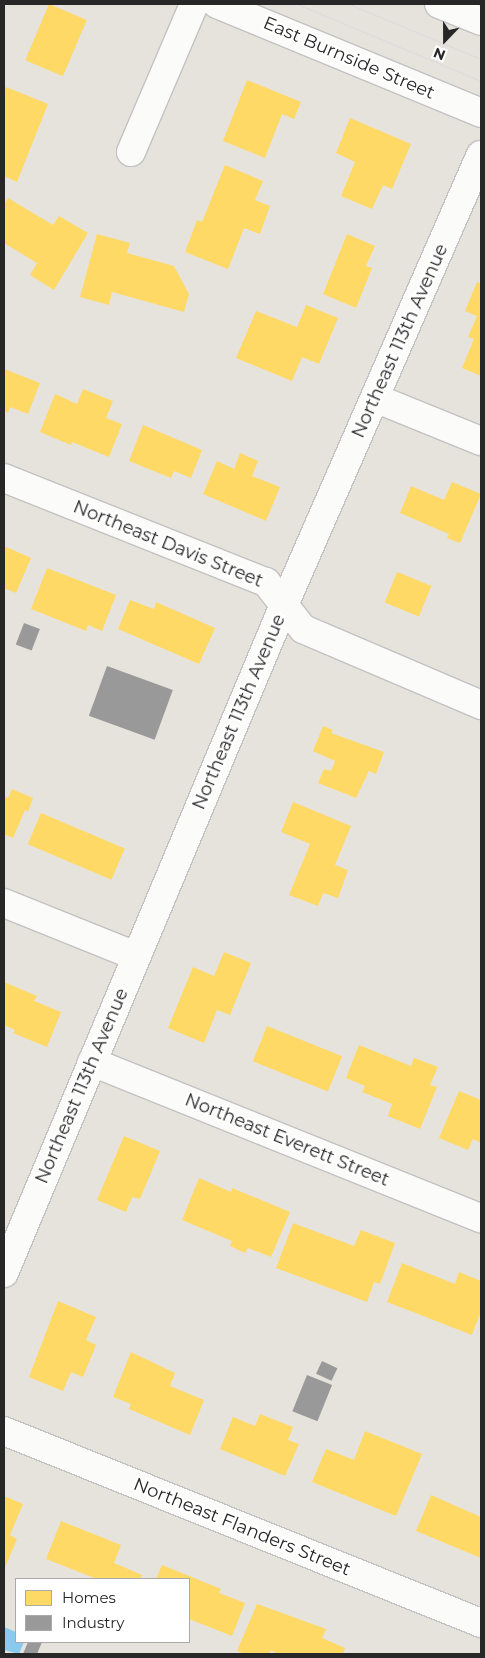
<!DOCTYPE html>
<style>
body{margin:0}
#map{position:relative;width:485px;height:1658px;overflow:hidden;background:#e6e3dc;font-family:Montserrat,sans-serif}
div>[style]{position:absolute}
.water>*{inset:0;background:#8acaee}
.homes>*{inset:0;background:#ffd966;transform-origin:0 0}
.industry>*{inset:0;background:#999;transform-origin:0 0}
.roads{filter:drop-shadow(1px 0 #c3c2c2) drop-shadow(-1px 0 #c3c2c2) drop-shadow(0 1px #c3c2c2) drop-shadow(0 -1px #c3c2c2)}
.minor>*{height:28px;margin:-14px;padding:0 14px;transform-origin:14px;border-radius:14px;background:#fbfbfa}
.tertiary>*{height:28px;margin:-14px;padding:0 14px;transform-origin:14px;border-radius:14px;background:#fbfbfa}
.tram>*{height:1px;margin:-0.5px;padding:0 0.5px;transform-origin:0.5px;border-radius:0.5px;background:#dcdbde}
span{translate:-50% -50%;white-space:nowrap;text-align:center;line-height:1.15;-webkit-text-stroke:5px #fff;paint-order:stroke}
.street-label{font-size:18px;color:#272727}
.frame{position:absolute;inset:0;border:5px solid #272727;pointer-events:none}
.legend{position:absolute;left:15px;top:1578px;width:175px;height:65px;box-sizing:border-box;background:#fff;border:1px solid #a9a9a9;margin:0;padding:6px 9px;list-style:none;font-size:15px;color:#272727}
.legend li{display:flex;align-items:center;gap:10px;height:25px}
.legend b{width:25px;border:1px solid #a9a9a9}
.north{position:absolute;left:420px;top:15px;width:50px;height:50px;-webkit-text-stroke:4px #fff;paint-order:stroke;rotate:202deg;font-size:14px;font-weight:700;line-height:20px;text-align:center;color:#272727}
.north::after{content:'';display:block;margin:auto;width:18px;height:22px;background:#272727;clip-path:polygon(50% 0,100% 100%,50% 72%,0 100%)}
</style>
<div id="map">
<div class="water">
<i style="clip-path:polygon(4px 1627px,16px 1632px,16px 1642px,24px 1642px,19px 1654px,4px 1650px)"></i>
</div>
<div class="homes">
<i style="left:49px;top:4px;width:41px;height:61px;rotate:23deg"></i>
<i style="clip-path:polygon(247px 80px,301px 102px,294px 119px,282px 114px,265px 158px,223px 141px)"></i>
<i style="clip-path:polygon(6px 87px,48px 104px,17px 182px,4px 176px,4px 93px)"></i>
<i style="clip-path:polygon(350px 118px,411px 144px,392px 189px,383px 185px,372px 209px,341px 196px,355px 162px,336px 153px)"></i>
<i style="clip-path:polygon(225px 165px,263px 181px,255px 200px,270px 206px,260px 234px,244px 228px,228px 269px,185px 252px,197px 220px,202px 222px)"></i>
<i style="clip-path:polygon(8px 198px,53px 225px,59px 216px,88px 233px,54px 290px,30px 275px,37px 263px,4px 243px,4px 205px)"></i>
<i style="clip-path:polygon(97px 234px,130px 243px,127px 253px,174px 266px,189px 294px,184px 312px,112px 292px,109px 305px,80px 297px)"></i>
<i style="clip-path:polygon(347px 234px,375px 246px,366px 266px,372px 268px,356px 308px,323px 294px)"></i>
<i style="clip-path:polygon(477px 282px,481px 284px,481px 376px,462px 368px,474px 339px,468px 337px,477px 316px,465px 311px)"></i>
<i style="clip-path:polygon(306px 305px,338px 318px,319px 364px,302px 357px,292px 381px,236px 358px,256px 311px,297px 327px)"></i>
<i style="clip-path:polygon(4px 369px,40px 383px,28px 414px,10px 407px,8px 413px,4px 411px)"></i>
<i style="clip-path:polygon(83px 389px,113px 401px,106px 418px,122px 424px,109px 457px,72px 442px,71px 445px,40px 432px,55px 394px,77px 404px)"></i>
<i style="clip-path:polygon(143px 425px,202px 450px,191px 478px,174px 471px,171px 478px,129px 461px)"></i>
<i style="clip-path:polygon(240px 453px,258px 461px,252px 476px,280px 487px,266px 521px,203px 494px,217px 461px,234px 469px)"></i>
<i style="clip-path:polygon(452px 482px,481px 494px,460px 543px,447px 538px,449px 534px,400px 513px,411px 486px,444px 500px)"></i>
<i style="clip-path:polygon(4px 546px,31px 558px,16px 593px,4px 588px)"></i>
<i style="clip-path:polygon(47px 568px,116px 595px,102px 631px,88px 625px,86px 631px,31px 609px)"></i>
<i style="left:397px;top:572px;width:37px;height:33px;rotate:22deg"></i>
<i style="clip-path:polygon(130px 600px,154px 609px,156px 602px,215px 628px,199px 664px,118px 629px)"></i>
<i style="clip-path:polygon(323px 726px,333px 730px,331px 733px,384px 752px,376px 774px,369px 771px,356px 798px,318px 783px,324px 769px,331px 771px,335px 761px,313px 751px)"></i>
<i style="clip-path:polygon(12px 789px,33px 798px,28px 812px,25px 810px,13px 838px,4px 834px,4px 796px,8px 798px)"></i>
<i style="clip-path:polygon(293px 802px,351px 826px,335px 865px,348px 870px,338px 898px,323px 893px,318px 906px,289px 895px,310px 844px,281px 832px)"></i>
<i style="left:41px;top:813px;width:91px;height:34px;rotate:23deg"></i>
<i style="clip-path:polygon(224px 952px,251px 963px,230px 1015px,217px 1010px,204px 1043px,168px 1028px,193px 967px,214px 976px)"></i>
<i style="clip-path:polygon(4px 982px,37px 996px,34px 1001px,61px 1012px,47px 1047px,13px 1033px,15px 1030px,4px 1025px)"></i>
<i style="left:267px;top:1026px;width:81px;height:38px;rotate:22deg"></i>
<i style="clip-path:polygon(359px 1045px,411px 1066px,414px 1058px,438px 1067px,430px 1085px,437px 1087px,420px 1129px,388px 1116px,392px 1104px,362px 1092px,365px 1086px,346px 1078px)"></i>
<i style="clip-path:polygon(459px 1091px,481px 1100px,481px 1143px,473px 1139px,468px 1150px,439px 1138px)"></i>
<i style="clip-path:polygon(124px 1136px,160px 1151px,140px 1199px,132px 1197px,126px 1212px,97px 1200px)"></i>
<i style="clip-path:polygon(199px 1178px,231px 1192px,232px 1188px,290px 1212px,271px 1257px,248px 1248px,245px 1253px,230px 1246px,232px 1241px,182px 1220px)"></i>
<i style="clip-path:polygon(293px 1223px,354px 1246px,361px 1230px,395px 1243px,380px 1284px,374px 1282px,367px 1302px,276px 1268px)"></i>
<i style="clip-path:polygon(402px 1263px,455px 1284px,459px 1272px,481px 1281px,481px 1311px,472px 1335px,387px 1302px)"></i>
<i style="clip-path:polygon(58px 1301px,96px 1317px,86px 1340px,96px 1345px,83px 1377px,71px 1372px,63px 1391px,29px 1377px)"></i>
<i style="clip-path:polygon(131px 1352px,175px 1373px,170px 1386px,204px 1400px,190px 1435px,129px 1409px,131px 1404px,113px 1397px)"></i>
<i style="clip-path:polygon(260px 1414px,293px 1427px,288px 1440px,299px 1444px,285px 1476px,220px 1449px,233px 1417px,255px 1426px)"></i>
<i style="clip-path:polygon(365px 1431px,422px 1454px,396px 1516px,312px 1482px,326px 1449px,354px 1460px)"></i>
<i style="clip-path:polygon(431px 1495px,481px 1517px,481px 1558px,416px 1531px)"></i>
<i style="clip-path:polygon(4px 1496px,23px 1504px,10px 1535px,17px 1539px,4px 1570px)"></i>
<i style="clip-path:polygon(61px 1521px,121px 1545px,114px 1563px,142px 1575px,140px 1579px,97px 1579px,46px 1559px)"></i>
<i style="clip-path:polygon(162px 1565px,221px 1589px,219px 1593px,245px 1603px,232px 1636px,189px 1619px,189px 1579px,156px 1579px)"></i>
<i style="clip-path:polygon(257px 1604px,326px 1629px,322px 1638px,345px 1648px,343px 1654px,277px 1654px,271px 1650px,269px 1654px,245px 1654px,237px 1651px)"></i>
</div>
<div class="industry">
<i style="left:24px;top:623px;width:17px;height:23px;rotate:21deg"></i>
<i style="left:107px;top:666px;width:70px;height:53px;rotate:20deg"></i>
<i style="left:322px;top:1361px;width:17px;height:14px;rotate:25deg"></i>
<i style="left:307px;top:1375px;width:27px;height:39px;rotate:22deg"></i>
<i style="clip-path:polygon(28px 1642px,42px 1642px,37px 1654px,23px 1654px)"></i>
</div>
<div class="roads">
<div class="minor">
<i style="left:131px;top:152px;width:161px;rotate:-66.9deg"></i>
<i style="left:375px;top:398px;width:114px;rotate:22.1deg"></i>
<i style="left:4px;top:478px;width:282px;rotate:21.7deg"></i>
<i style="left:266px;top:582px;width:60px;rotate:51.8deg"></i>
<i style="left:303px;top:629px;width:194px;rotate:23.1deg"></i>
<i style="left:4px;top:903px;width:142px;rotate:21.9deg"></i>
<i style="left:92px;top:1062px;width:419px;rotate:21.9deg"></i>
<i style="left:4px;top:1273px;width:724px;rotate:-67.26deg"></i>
<i style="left:284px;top:605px;width:491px;rotate:-66.4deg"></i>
<i style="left:4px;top:1431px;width:514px;rotate:21.93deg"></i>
</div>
<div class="tertiary">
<i style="left:217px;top:4px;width:286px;rotate:22.4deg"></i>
<i style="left:439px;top:4px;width:45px;rotate:22deg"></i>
</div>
</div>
<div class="tram">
<i style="left:297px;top:4px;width:199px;rotate:22.7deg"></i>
<i style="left:349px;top:4px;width:143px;rotate:22.6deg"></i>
</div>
<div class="street-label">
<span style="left:349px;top:58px;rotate:23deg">East Burnside Street</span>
<span style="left:400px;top:341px;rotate:-66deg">Northeast 113th Avenue</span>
<span style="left:168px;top:544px;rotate:22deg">Northeast Davis Street</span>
<span style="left:239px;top:712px;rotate:-67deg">Northeast 113th Avenue</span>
<span style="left:82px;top:1086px;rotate:-67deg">Northeast 113th Avenue</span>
<span style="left:287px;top:1140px;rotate:22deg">Northeast Everett Street</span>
<span style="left:242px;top:1527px;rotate:22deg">Northeast Flanders Street</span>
</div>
<div class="frame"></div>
<ul class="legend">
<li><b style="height:14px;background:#ffd966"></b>Homes</li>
<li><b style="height:14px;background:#999"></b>Industry</li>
</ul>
<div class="north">N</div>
</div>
